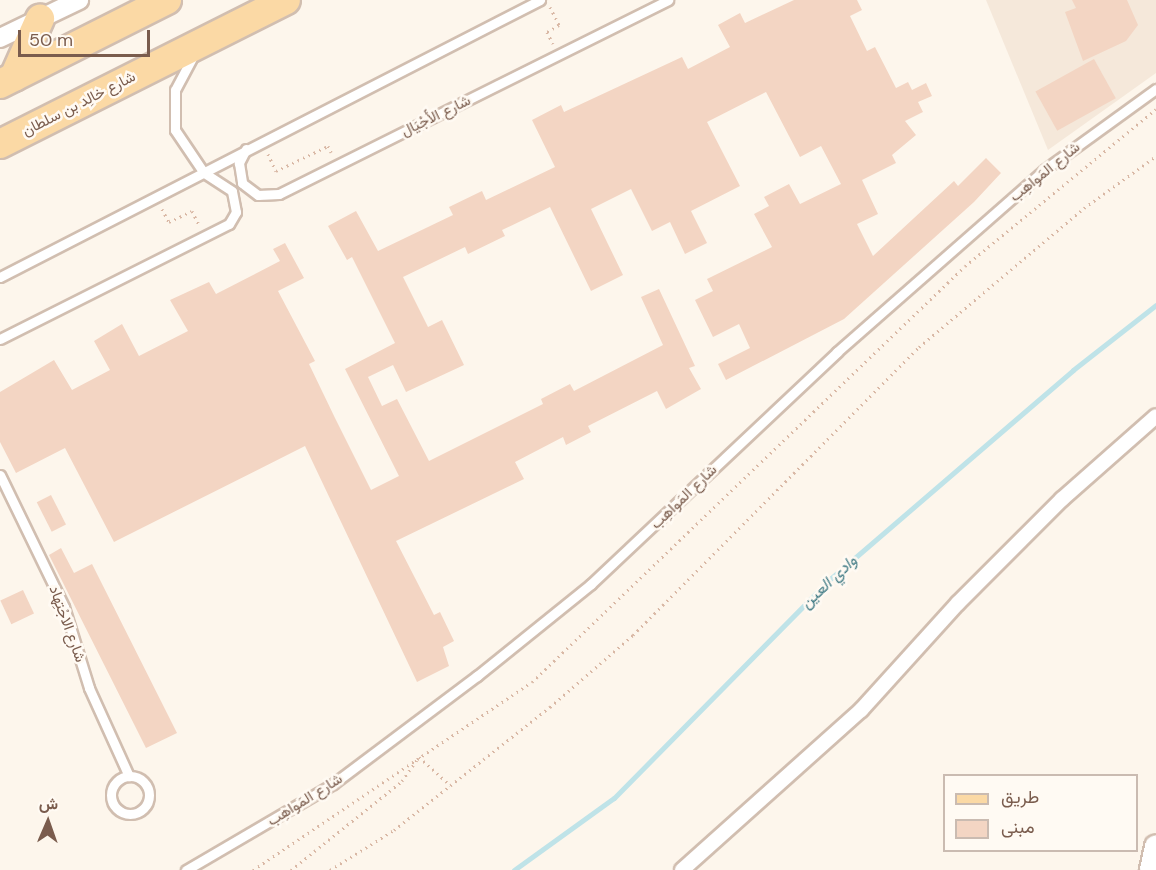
<!DOCTYPE html>
<meta charset="utf-8">
<style>
body{margin:0}
#map{position:relative;width:1156px;height:870px;overflow:hidden;background:#fdf6ec;font-family:"DM Sans",Vazirmatn,sans-serif}
div>[style]{position:absolute}
.residential>*{inset:0;background:#f5e8da}
.stream>*{height:5px;margin:-2.5px;padding:0 2.5px;transform-origin:2.5px;border-radius:2.5px;background:#bfe3e8}
.building>*{inset:0;background:#f3d5c3;transform-origin:0 0}
.path>*{height:3px;margin-top:-1.5px;transform-origin:0;background:repeating-linear-gradient(90deg,#d9b8a5 0 1.5px,transparent 0 6px)}
.roads{filter:drop-shadow(2px 0 #d1beb0) drop-shadow(-2px 0 #d1beb0) drop-shadow(0 2px #d1beb0) drop-shadow(0 -2px #d1beb0)}
.service>*{height:9px;margin:-4.5px;padding:0 4.5px;transform-origin:4.5px;border-radius:4.5px;background:#fff}
.service>.ring{margin:-4.5px;padding:0;box-sizing:content-box;background:none;border:9px solid #fff;border-radius:50%}
.pedestrian>*{height:14px;margin:-7px;padding:0 7px;transform-origin:7px;border-radius:7px;background:#fff}
.minor>*{height:18px;margin:-9px;padding:0 9px;transform-origin:9px;border-radius:9px;background:#fff}
.tertiary>*{height:22px;margin:-11px;padding:0 11px;transform-origin:11px;border-radius:11px;background:#fff}
.primary>*{height:28px;margin:-14px;padding:0 14px;transform-origin:14px;border-radius:14px;background:#fbd9a5}
span{translate:-50% -50%;white-space:nowrap;text-align:center;line-height:1.15;-webkit-text-stroke:5px #fffaf3;paint-order:stroke}
.street-label{font-size:15px;color:#7a5c4d}
.water-label{font-size:16px;color:#437c86;font-style:italic}
.legend{position:absolute;left:943px;top:774px;width:195px;height:78px;box-sizing:border-box;background:#fffaf3;border:2px solid #cabbb1;margin:0;padding:8px 10px;list-style:none;font-size:18px;color:#7a5c4d}
.legend li{display:flex;align-items:center;gap:12px;height:30px}
.legend b{width:30px;border:2px solid #cabbb1}
.north{position:absolute;left:18px;top:792px;width:60px;height:60px;-webkit-text-stroke:4px #fffaf3;paint-order:stroke;rotate:2deg;font-size:16px;font-weight:700;line-height:24px;text-align:center;color:#7a5c4d}
.north::after{content:'';display:block;margin:auto;width:21px;height:27px;background:#7a5c4d;clip-path:polygon(50% 0,100% 100%,50% 72%,0 100%)}
.scale{position:absolute;left:18px;top:30px;width:132px;height:27px;box-sizing:border-box;border:3px solid #7a5c4d;border-top:0;padding-left:8px;font-size:18px;line-height:21px;white-space:nowrap;color:#7a5c4d;-webkit-text-stroke:4px #fffaf3;paint-order:stroke}
</style>
<div id="map">
<div class="residential">
<i style="clip-path:polygon(986px 0,1156px 0,1156px 73px,1048px 150px)"></i>
</div>
<div class="stream">
<i style="left:514px;top:870px;width:123px;rotate:-35.8deg"></i>
<i style="left:614px;top:798px;width:306px;rotate:-45.4deg"></i>
<i style="left:829px;top:580px;width:322px;rotate:-40.7deg"></i>
<i style="left:1073px;top:370px;width:105px;rotate:-38.1deg"></i>
</div>
<div class="building">
<i style="clip-path:polygon(794px 0,857px 0,862px 10px,850px 16px,867px 51px,875px 47px,896px 88px,908px 82px,912px 90px,926px 83px,932px 96px,918px 102px,923px 112px,905px 121px,916px 135px,892px 155px,896px 163px,862px 180px,878px 214px,857px 224px,873px 256px,954px 181px,958px 186px,986px 158px,1001px 173px,974px 202px,844px 319px,726px 380px,718px 364px,750px 348px,739px 324px,713px 337px,695px 300px,713px 291px,707px 279px,772px 247px,754px 214px,769px 206px,764px 197px,789px 184px,800px 204px,841px 184px,821px 146px,800px 157px,766px 92px,707px 122px,740px 186px,691px 211px,707px 243px,685px 254px,670px 222px,652px 231px,631px 189px,591px 209px,623px 275px,591px 291px,550px 207px,502px 230px,505px 236px,468px 254px,465px 247px,403px 277px,428px 327px,442px 320px,464px 365px,406px 392px,393px 365px,368px 377px,382px 406px,397px 399px,429px 461px,543px 404px,541px 399px,570px 384px,574px 391px,663px 345px,641px 297px,659px 289px,695px 366px,689px 368px,701px 389px,666px 409px,657px 391px,588px 426px,591px 432px,566px 445px,563px 437px,515px 462px,524px 479px,396px 541px,434px 615px,440px 612px,454px 641px,443px 647px,449px 666px,417px 682px,305px 446px,114px 542px,65px 448px,16px 473px,0 442px,0 392px,54px 360px,72px 390px,110px 370px,94px 341px,122px 324px,139px 356px,188px 331px,170px 300px,209px 282px,216px 294px,280px 261px,273px 249px,285px 243px,304px 278px,278px 291px,315px 361px,309px 364px,335px 418px,371px 490px,399px 476px,345px 369px,395px 343px,352px 257px,347px 260px,328px 226px,356px 211px,378px 251px,453px 215px,449px 207px,482px 191px,486px 200px,555px 167px,532px 120px,561px 105px,564px 112px,682px 57px,688px 69px,730px 47px,718px 25px,740px 13px,745px 23px)"></i>
<i style="clip-path:polygon(1072px 0,1127px 0,1138px 25px,1126px 41px,1083px 61px,1065px 12px,1076px 8px)"></i>
<i style="left:1094px;top:59px;width:45px;height:67px;rotate:61deg"></i>
<i style="left:51px;top:495px;width:33px;height:16px;rotate:63deg"></i>
<i style="clip-path:polygon(61px 548px,74px 573px,92px 564px,177px 733px,146px 748px,49px 555px)"></i>
<i style="left:23px;top:590px;width:26px;height:25px;rotate:65deg"></i>
</div>
<div class="path">
<i style="left:550px;top:7px;width:20px;rotate:63deg"></i>
<i style="left:559px;top:25px;width:14px;rotate:150deg"></i>
<i style="left:547px;top:32px;width:13px;rotate:63deg"></i>
<i style="left:268px;top:154px;width:19px;rotate:65deg"></i>
<i style="left:276px;top:171px;width:58px;rotate:-25.7deg"></i>
<i style="left:328px;top:146px;width:7px;rotate:63deg"></i>
<i style="left:162px;top:209px;width:15px;rotate:62deg"></i>
<i style="left:169px;top:222px;width:25px;rotate:-26deg"></i>
<i style="left:192px;top:211px;width:16px;rotate:63deg"></i>
<i style="left:253px;top:870px;width:336px;rotate:-34deg"></i>
<i style="left:532px;top:682px;width:600px;rotate:-43.85deg"></i>
<i style="left:965px;top:266px;width:247px;rotate:-39.4deg"></i>
<i style="left:291px;top:870px;width:142px;rotate:-38.7deg"></i>
<i style="left:402px;top:781px;width:29px;rotate:-55deg"></i>
<i style="left:419px;top:757px;width:42px;rotate:42.1deg"></i>
<i style="left:330px;top:870px;width:75px;rotate:-32deg"></i>
<i style="left:394px;top:830px;width:199px;rotate:-38.3deg"></i>
<i style="left:550px;top:707px;width:110px;rotate:-40.9deg"></i>
<i style="left:633px;top:635px;width:406px;rotate:-45.2deg"></i>
<i style="left:919px;top:347px;width:216px;rotate:-40.1deg"></i>
<i style="left:1084px;top:208px;width:89px;rotate:-35.8deg"></i>
</div>
<div class="roads">
<div class="service">
<i style="left:246px;top:149px;width:16px;rotate:117deg"></i>
<i style="left:239px;top:163px;width:20px;rotate:81deg"></i>
<i style="left:242px;top:183px;width:20px;rotate:37deg"></i>
<i style="left:258px;top:195px;width:21px;rotate:-3deg"></i>
<i style="left:279px;top:194px;width:435px;rotate:-26.5deg"></i>
<i style="left:0;top:277px;width:607px;rotate:-27.16deg"></i>
<i style="left:0;top:339px;width:256px;rotate:-26.7deg"></i>
<i style="left:229px;top:224px;width:14px;rotate:-60deg"></i>
<i style="left:236px;top:212px;width:21px;rotate:-101deg"></i>
<i style="left:232px;top:191px;width:33px;rotate:-147deg"></i>
<i style="left:204px;top:173px;width:52px;rotate:-124deg"></i>
<i style="left:175px;top:130px;width:40px;rotate:-90deg"></i>
<i style="left:175px;top:90px;width:38px;rotate:-62deg"></i>
<i style="left:0;top:475px;width:147px;rotate:64.1deg"></i>
<i style="left:64px;top:607px;width:85px;rotate:72.8deg"></i>
<i style="left:89px;top:688px;width:97px;rotate:65.6deg"></i>
<i class="ring" style="left:111px;top:776px;width:29px;height:29px"></i>
<i style="left:186px;top:870px;width:170px;rotate:-30.3deg"></i>
<i style="left:333px;top:784px;width:180px;rotate:-36.9deg"></i>
<i style="left:477px;top:676px;width:146px;rotate:-38.9deg"></i>
<i style="left:591px;top:584px;width:338px;rotate:-43.3deg"></i>
<i style="left:837px;top:352px;width:276px;rotate:-41.3deg"></i>
<i style="left:1044px;top:170px;width:138px;rotate:-35.9deg"></i>
</div>
<div class="pedestrian">
<i style="left:682px;top:870px;width:240px;rotate:-41.8deg"></i>
<i style="left:861px;top:710px;width:144px;rotate:-47.8deg"></i>
<i style="left:958px;top:603px;width:147px;rotate:-45deg"></i>
<i style="left:1062px;top:499px;width:125px;rotate:-41.4deg"></i>
</div>
<div class="minor">
<i style="left:0;top:38px;width:88px;rotate:-25.7deg"></i>
</div>
<div class="tertiary">
<i style="left:1151px;top:870px;width:24px;rotate:-78deg"></i>
</div>
<div class="primary">
<i style="left:14px;top:77px;width:64px;rotate:-65.9deg"></i>
<i style="left:0;top:84px;width:187px;rotate:-26.7deg"></i>
<i style="left:0;top:144px;width:320px;rotate:-26.7deg"></i>
</div>
</div>
<div class="street-label">
<span style="left:79px;top:104px;rotate:-27deg">شارع خالِد بن سلطان</span>
<span style="left:436px;top:116px;rotate:-26deg">شارع الأَجْيَال</span>
<span style="left:1045px;top:172px;rotate:-39deg">شارع المَواهِب</span>
<span style="left:684px;top:497px;rotate:-44deg">شارع المَواهِب</span>
<span style="left:67px;top:624px;rotate:70deg">شارع الاجْتِهاد</span>
<span style="left:305px;top:800px;rotate:-32deg">شارع المَواهِب</span>
</div>
<div class="water-label">
<span style="left:829px;top:582px;rotate:-43deg">وادي العين</span>
</div>
<ul class="legend">
<li><b style="height:8px;background:#fbd9a5"></b>طريق</li>
<li><b style="height:16px;background:#f3d5c3"></b>مبنى</li>
</ul>
<div class="north">ش</div>
<div class="scale">50 m</div>
</div>
